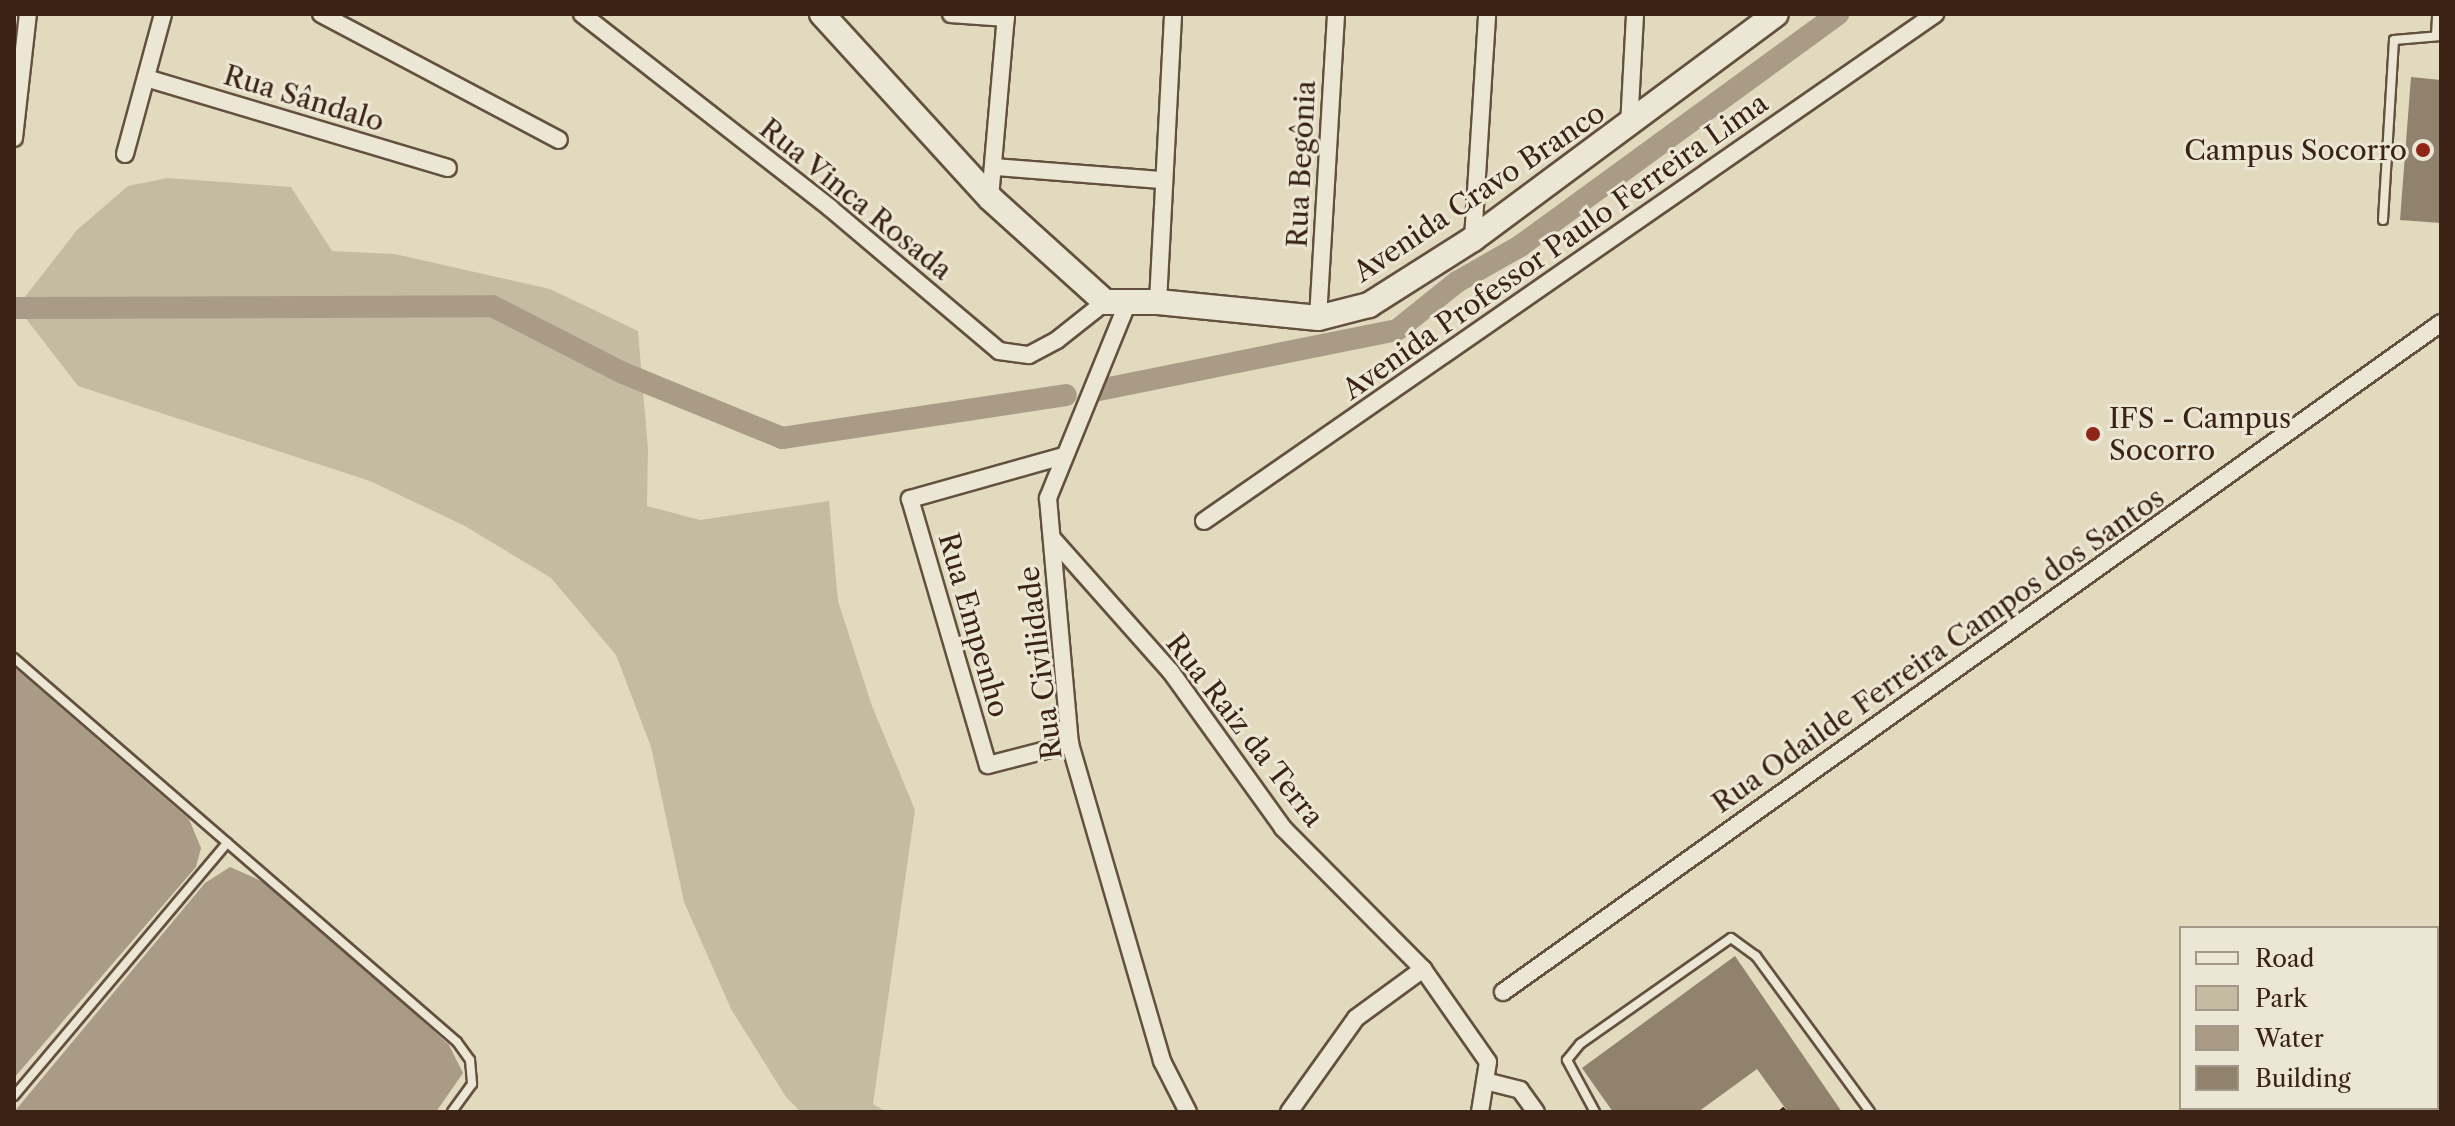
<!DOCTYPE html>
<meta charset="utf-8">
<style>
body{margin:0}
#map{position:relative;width:2455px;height:1126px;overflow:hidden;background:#e2dabf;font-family:"Libre Caslon Text",serif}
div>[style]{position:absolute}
.green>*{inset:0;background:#c5bba2}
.water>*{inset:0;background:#a99b85}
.canal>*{height:22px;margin:-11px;padding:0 11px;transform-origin:11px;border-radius:11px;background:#a99b85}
.building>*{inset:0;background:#91826d}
.path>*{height:4px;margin-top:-2px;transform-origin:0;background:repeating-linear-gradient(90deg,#3a2214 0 6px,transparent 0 10px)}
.roads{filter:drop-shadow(2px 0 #64503f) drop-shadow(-2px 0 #64503f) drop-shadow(0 2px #64503f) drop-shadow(0 -2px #64503f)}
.lane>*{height:8px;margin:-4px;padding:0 4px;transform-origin:4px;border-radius:4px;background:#ece7d5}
.street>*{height:16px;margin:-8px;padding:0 8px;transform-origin:8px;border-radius:8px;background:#ece7d5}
.secondary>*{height:24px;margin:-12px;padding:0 12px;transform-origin:12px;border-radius:12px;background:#ece7d5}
.dots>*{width:22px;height:22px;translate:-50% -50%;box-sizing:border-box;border:4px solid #ece7d5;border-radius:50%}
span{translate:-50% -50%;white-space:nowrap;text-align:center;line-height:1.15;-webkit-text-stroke:6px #ece7d5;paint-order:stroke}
.street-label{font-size:28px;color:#3a2214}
.poi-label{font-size:28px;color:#3a2214}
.right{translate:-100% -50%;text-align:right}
.left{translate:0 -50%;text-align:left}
.frame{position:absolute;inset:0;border:16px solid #3a2214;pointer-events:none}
.legend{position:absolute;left:2179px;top:926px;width:260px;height:184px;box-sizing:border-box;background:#ece7d5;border:2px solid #a59888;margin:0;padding:10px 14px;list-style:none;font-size:24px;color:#3a2214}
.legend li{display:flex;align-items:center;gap:16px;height:40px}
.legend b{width:40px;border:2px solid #a59888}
</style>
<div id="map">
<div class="green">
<i style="clip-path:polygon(168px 178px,291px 187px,332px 251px,395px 254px,550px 289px,638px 331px,648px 449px,647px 506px,700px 520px,829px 501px,838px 601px,872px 706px,915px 810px,873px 1104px,887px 1112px,801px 1112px,786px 1097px,731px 1009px,684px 902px,651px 747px,616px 655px,551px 578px,465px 526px,370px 481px,78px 386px,17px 307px,77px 230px,128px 186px)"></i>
</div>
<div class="water">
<i style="clip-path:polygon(14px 667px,189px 819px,201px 848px,196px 867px,14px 1078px)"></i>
<i style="clip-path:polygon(230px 867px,275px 887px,449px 1045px,463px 1073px,436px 1112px,14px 1112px,205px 883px)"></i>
</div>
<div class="canal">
<i style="left:14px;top:308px;width:478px;rotate:-0.2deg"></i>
<i style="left:492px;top:306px;width:147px;rotate:27.1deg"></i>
<i style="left:623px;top:373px;width:172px;rotate:22.2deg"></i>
<i style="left:782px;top:438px;width:287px;rotate:-8.6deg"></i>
<i style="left:1099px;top:390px;width:304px;rotate:-11.4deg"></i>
<i style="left:1397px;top:330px;width:77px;rotate:-38.7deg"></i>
<i style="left:1457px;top:282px;width:73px;rotate:-29.7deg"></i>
<i style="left:1520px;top:246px;width:394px;rotate:-36.1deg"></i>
</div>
<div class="building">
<i style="clip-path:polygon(2411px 77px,2441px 80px,2441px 223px,2400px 220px)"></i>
<i style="clip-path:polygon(1735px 956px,1842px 1112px,1788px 1112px,1757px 1069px,1698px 1112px,1613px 1112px,1582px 1068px)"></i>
</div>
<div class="path">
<i style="left:1709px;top:1112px;width:4px"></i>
<i style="left:1780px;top:1112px;width:6px;rotate:-39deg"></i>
</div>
<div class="roads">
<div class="lane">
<i style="left:2436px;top:36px;width:22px;rotate:-87deg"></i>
<i style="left:2383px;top:220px;width:180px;rotate:-86.5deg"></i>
<i style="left:2394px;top:40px;width:47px;rotate:-4.9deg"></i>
<i style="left:14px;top:658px;width:586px;rotate:40.92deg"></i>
<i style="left:457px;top:1042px;width:22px;rotate:54deg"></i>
<i style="left:470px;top:1060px;width:24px;rotate:85deg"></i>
<i style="left:472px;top:1084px;width:34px;rotate:126deg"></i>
<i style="left:14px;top:1096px;width:331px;rotate:-49.9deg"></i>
<i style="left:1595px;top:1112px;width:59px;rotate:-118.3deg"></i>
<i style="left:1567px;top:1060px;width:21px;rotate:-51deg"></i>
<i style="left:1580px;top:1044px;width:184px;rotate:-35.1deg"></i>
<i style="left:1731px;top:938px;width:31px;rotate:36deg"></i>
<i style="left:1756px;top:956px;width:193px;rotate:53.8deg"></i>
</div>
<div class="street">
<i style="left:321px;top:14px;width:269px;rotate:27.9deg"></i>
<i style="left:582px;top:14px;width:315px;rotate:38deg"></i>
<i style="left:830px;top:208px;width:221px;rotate:40.2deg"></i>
<i style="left:999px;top:351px;width:30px;rotate:8deg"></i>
<i style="left:1029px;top:355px;width:32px;rotate:-28deg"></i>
<i style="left:1057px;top:340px;width:61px;rotate:-38.4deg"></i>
<i style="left:951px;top:14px;width:55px;rotate:4.2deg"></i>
<i style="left:146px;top:78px;width:315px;rotate:16.6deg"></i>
<i style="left:1629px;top:126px;width:112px;rotate:-86.9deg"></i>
<i style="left:14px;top:138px;width:125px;rotate:-83.6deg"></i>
<i style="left:125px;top:154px;width:145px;rotate:-74.8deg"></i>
<i style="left:995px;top:167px;width:168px;rotate:4.5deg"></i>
<i style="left:990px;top:198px;width:185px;rotate:-85deg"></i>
<i style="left:1473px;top:239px;width:225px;rotate:-86.4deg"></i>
<i style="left:1128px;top:302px;width:212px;rotate:112.2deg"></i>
<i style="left:1048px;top:498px;width:247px;rotate:84.9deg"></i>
<i style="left:1070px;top:744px;width:330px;rotate:73.8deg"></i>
<i style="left:1162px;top:1061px;width:57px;rotate:63deg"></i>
<i style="left:1158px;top:302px;width:288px;rotate:-87deg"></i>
<i style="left:1318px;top:318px;width:305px;rotate:-86.6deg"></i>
<i style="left:1063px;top:456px;width:159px;rotate:164.3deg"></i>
<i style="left:910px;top:499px;width:277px;rotate:73.7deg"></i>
<i style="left:988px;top:765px;width:85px;rotate:-14.4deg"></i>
<i style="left:1204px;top:521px;width:890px;rotate:-34.74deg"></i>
<i style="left:1052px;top:538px;width:179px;rotate:48.4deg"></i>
<i style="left:1171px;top:672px;width:192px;rotate:54.3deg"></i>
<i style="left:1283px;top:828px;width:199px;rotate:45.2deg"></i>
<i style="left:1423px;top:969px;width:113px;rotate:55deg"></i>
<i style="left:1488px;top:1062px;width:51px;rotate:99.1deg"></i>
<i style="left:1503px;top:992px;width:1152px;rotate:-35.5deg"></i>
<i style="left:1485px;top:1081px;width:36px;rotate:14deg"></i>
<i style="left:1520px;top:1090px;width:27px;rotate:54deg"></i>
<i style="left:1289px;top:1112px;width:115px;rotate:-54.5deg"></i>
<i style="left:1356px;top:1018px;width:83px;rotate:-36.2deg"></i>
</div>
<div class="secondary">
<i style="left:822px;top:14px;width:249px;rotate:47.6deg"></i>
<i style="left:990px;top:198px;width:155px;rotate:42.1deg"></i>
<i style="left:1105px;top:302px;width:53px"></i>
<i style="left:1158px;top:302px;width:161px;rotate:5.7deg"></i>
<i style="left:1318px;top:318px;width:53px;rotate:-14.3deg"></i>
<i style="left:1369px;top:305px;width:123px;rotate:-32.4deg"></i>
<i style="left:1473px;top:239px;width:377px;rotate:-36.6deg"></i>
</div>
</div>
<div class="dots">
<i style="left:2423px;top:150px;background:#8f2418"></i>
<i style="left:2093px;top:434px;background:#8f2418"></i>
</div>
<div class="street-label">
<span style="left:304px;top:98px;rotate:17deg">Rua Sândalo</span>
<span style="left:1301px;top:164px;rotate:-87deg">Rua Begônia</span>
<span style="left:1479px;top:192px;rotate:-34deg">Avenida Cravo Branco</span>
<span style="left:856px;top:199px;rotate:39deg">Rua Vinca Rosada</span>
<span style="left:1555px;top:246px;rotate:-35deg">Avenida Professor Paulo Ferreira Lima</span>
<span style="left:974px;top:625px;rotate:74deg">Rua Empenho</span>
<span style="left:1938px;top:650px;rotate:-35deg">Rua Odailde Ferreira Campos dos Santos</span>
<span style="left:1040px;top:663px;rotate:-97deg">Rua Civilidade</span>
<span style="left:1245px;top:730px;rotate:52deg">Rua Raiz da Terra</span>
</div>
<div class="poi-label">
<span class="right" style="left:2407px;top:150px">Campus Socorro</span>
<span class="left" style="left:2109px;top:434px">IFS - Campus<br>Socorro</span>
</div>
<div class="frame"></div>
<ul class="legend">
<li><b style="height:10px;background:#ece7d5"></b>Road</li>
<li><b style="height:22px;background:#c5bba2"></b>Park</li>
<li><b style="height:22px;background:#a99b85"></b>Water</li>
<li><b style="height:22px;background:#91826d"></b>Building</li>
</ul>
</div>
